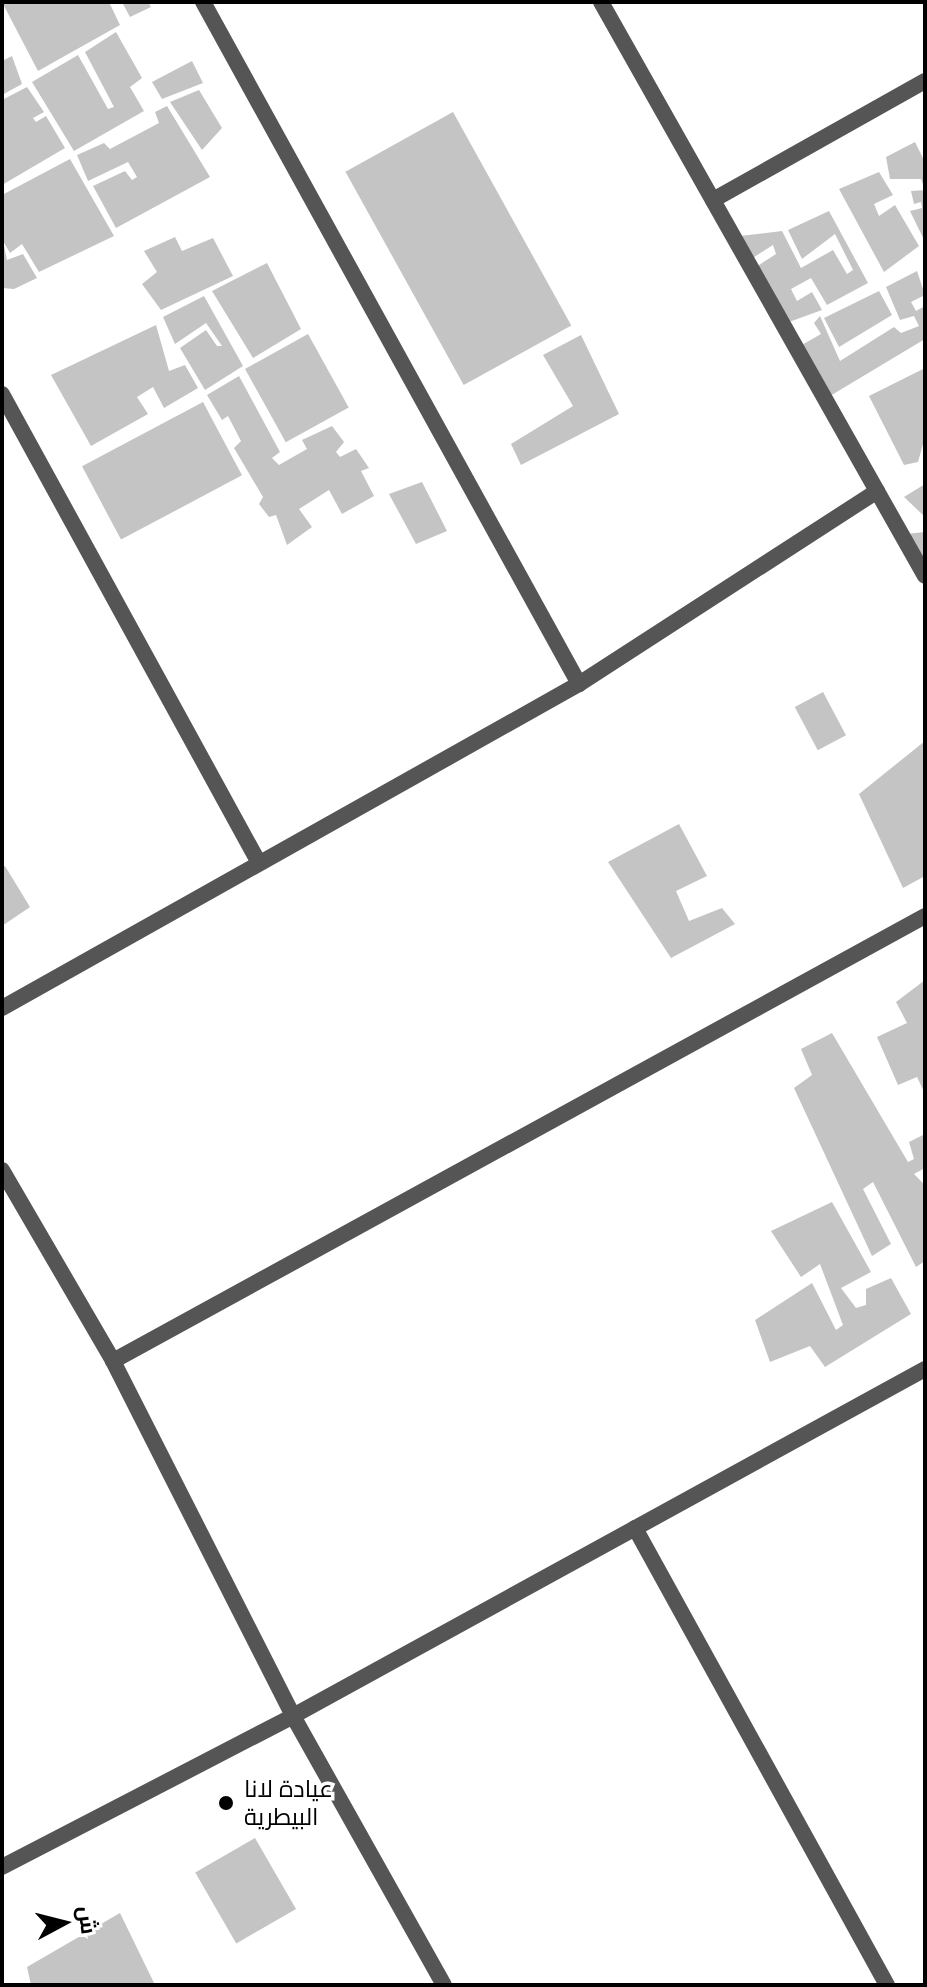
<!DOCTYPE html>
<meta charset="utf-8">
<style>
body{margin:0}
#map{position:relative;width:927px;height:1987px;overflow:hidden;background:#fff;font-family:Raleway,Cairo,sans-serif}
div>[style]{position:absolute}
.building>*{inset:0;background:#c4c4c4;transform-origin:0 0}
.street>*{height:16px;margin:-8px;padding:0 8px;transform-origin:8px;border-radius:8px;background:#555}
.dots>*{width:22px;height:22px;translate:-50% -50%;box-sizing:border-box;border:4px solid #fff;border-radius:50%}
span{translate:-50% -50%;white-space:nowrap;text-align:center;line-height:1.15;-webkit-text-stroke:7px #fff;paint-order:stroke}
.poi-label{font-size:24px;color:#000}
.left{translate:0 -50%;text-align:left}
.frame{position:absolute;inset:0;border:4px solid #000;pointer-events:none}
.north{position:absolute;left:24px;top:1883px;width:80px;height:80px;-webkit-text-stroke:6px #fff;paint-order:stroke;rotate:83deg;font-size:22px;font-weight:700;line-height:32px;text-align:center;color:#000}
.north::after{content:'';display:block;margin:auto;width:28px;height:36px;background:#000;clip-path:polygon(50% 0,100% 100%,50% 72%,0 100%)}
</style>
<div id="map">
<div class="building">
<i style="clip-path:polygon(2px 2px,109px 2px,120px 25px,38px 71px)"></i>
<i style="clip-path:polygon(122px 2px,148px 2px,151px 7px,130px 17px)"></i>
<i style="clip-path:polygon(116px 32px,142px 78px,130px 87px,144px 111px,74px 151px,32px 82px,78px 55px,108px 109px,114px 107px,85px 52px)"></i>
<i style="clip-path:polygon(12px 56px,22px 84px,2px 95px,2px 61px)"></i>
<i style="clip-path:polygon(192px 61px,203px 83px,162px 99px,152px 82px)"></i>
<i style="clip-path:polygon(27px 87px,44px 112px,33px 118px,36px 122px,46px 116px,65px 148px,2px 185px,2px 100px)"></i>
<i style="clip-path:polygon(199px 90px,222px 128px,202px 150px,170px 102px)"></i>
<i style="clip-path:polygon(167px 106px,210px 177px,116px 228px,93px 186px,125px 171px,132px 180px,137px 177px,128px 162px,88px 181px,77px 155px,104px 143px,110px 149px,159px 123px,155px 112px)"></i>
<i style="left:453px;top:112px;width:244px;height:123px;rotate:61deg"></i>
<i style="clip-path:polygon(915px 142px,925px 162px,925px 242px,910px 211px,922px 208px,921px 202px,914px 204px,911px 191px,925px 190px,921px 179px,890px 179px,886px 157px)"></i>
<i style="clip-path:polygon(70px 159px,114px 236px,39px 272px,22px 244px,10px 253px,3px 241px,7px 260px,23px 254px,37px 278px,14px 289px,2px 288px,2px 195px)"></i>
<i style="clip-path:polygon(879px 172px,893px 195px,874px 204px,879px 216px,895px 205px,919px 246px,884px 272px,839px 189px)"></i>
<i style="clip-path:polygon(829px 211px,868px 283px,827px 305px,811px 278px,791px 289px,797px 301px,812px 292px,822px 310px,789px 322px,756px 267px,776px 254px,773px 245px,751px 259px,740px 236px,782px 231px,801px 268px,833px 250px,847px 274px,853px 270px,835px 234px,802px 259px,788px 230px)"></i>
<i style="clip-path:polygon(175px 237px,182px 251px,213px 238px,233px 276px,161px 310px,142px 284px,157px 272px,144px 251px)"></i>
<i style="clip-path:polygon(267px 263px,301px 329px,253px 358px,212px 291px)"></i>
<i style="clip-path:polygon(917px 271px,925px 295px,911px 302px,916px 311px,925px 306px,925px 339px,830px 396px,800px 346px,821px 334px,814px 323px,820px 316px,840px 361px,894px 327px,901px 333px,919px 326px,914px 316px,900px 320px,886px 287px)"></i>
<i style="clip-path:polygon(879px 291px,892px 315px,839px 347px,824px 318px)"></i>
<i style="clip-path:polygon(204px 296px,243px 366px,205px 390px,180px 348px,206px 330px,217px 346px,222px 346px,206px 323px,175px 344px,163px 317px)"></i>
<i style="clip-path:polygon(156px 325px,169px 371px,185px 365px,198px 388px,164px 408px,153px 387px,137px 397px,148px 414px,91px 446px,51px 375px)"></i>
<i style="left:308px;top:334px;width:84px;height:72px;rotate:61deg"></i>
<i style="clip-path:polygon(581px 335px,619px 414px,521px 465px,511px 444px,573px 406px,543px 355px)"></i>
<i style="clip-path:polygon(925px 368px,925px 437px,918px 462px,904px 465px,869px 396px)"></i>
<i style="clip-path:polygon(239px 376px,280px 452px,272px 458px,279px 465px,307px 449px,302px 440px,332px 426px,344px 442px,336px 452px,340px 457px,356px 449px,369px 468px,361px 471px,374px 496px,342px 514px,329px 490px,299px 509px,312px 527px,287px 545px,276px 515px,269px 517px,259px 504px,263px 497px,234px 448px,241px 441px,228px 416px,222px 420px,207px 395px)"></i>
<i style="left:203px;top:402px;width:83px;height:137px;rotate:62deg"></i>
<i style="clip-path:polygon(422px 482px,447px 531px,416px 544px,389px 494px)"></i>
<i style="clip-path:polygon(925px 484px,925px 517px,904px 497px)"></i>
<i style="clip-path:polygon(925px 532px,925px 559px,920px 560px,906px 534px)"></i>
<i style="left:823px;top:692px;width:49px;height:32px;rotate:62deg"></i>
<i style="clip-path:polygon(925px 741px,925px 876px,903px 888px,859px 794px)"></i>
<i style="clip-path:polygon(679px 824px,707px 876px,676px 891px,689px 921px,722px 908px,735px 924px,671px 958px,608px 862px)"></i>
<i style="clip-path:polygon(5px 866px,30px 907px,2px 926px,2px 868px)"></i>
<i style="clip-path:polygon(925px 980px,925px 1094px,917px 1077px,898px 1085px,877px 1037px,907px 1023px,896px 1002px)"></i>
<i style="clip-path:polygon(832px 1033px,908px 1162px,914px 1159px,909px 1142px,925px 1134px,925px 1168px,914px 1174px,925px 1185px,925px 1261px,916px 1267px,873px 1182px,863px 1189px,891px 1244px,872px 1256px,794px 1088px,812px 1075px,801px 1049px)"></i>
<i style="clip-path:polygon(832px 1202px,871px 1272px,841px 1288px,856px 1308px,866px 1305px,866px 1289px,891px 1278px,911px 1314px,825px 1367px,810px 1346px,770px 1362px,755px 1320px,812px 1283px,836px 1330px,843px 1325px,820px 1264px,801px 1277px,771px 1231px)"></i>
<i style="left:255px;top:1838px;width:82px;height:69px;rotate:60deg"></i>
<i style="clip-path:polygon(120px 1913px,155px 1985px,31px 1985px,27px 1967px)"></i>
</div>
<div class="street">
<i style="left:203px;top:2px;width:779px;rotate:61.13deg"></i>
<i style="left:601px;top:2px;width:659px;rotate:60.56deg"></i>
<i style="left:713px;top:200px;width:243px;rotate:-29.3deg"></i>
<i style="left:2px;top:394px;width:535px;rotate:61.28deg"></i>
<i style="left:2px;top:1008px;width:662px;rotate:-29.32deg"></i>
<i style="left:579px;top:684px;width:355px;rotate:-32.9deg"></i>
<i style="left:2px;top:1170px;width:221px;rotate:59.8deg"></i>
<i style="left:113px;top:1361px;width:398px;rotate:63.1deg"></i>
<i style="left:293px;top:1716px;width:308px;rotate:60.7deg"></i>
<i style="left:113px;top:1361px;width:926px;rotate:-28.72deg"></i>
<i style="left:635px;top:1528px;width:522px;rotate:61.13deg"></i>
<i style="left:2px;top:1867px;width:328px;rotate:-27.4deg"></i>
<i style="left:293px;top:1716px;width:721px;rotate:-28.77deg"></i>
</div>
<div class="dots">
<i style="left:226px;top:1803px;background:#000"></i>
</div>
<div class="poi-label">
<span class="left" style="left:244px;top:1803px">عيادة لانا<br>البيطرية</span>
</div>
<div class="frame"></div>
<div class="north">ش</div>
</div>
